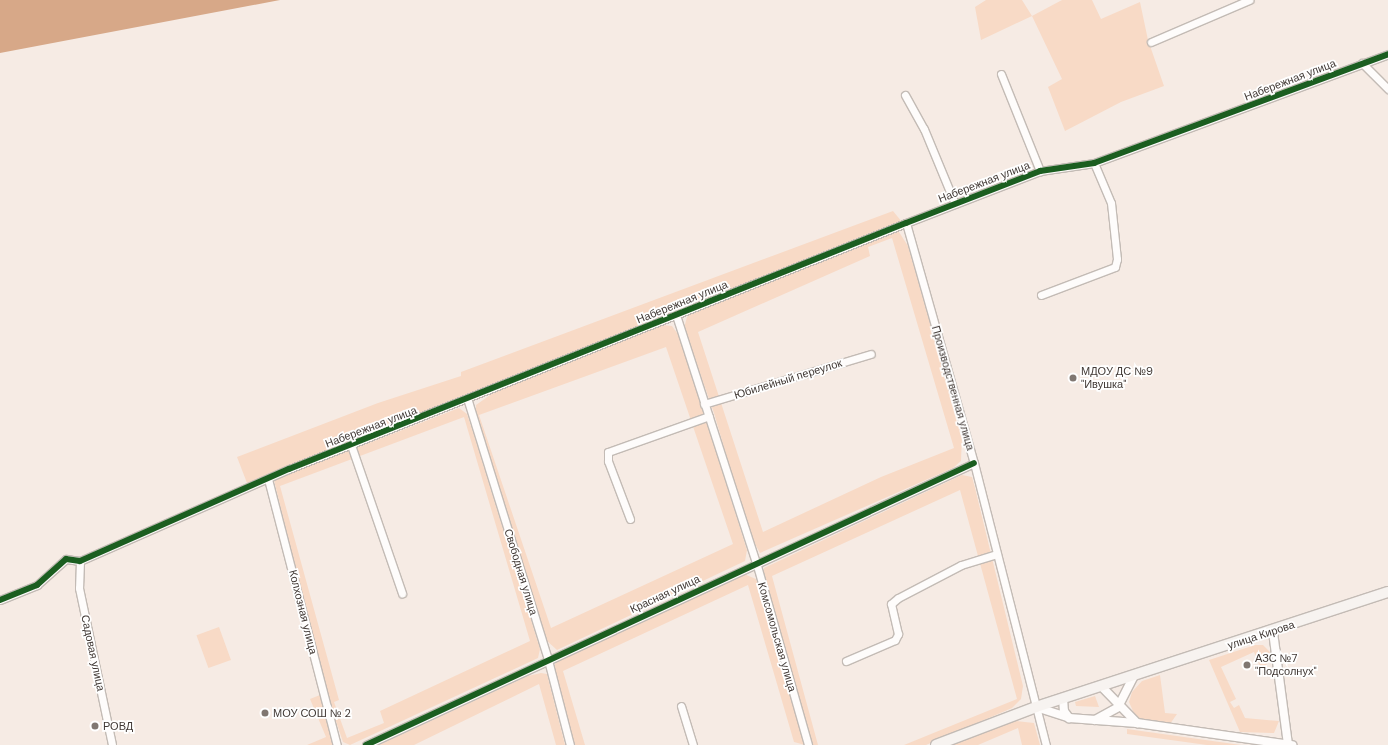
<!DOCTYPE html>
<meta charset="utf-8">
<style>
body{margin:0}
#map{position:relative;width:1388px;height:745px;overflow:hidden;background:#f6ebe4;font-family:"DM Sans",sans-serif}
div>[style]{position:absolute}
.green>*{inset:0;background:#f8dac6;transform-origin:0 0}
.water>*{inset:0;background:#d7a888}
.roads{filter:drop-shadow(1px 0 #c3bbb5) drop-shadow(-1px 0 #c3bbb5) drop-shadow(0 1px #c3bbb5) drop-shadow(0 -1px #c3bbb5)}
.minor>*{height:7px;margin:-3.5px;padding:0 3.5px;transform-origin:3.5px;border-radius:3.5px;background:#fefcfb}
.tertiary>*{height:8px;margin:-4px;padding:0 4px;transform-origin:4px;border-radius:4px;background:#fefcfb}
.primary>*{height:10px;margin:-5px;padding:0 5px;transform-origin:5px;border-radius:5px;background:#f7f3f0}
.cycleway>*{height:6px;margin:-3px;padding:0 3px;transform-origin:3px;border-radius:3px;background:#1b5e20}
.dots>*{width:11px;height:11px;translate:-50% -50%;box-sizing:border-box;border:2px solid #fff;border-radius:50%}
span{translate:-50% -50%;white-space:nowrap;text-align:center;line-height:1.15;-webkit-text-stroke:3.5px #fff;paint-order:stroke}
.street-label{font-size:11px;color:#413935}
.poi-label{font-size:11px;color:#413935}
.left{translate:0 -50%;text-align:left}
</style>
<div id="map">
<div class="green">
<i style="clip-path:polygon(986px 0,1022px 0,1032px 16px,1062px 0,1092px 0,1101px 19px,1140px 2px,1148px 40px,1164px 86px,1121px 102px,1065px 131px,1048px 87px,1062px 79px,1032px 16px,981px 40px,975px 7px)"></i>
<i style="clip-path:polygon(893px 211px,902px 222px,247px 483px,237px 457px,378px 403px,461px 376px,461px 372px)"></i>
<i style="clip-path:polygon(evenodd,899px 232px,908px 246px,962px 436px,961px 461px,953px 468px,760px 553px,749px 533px,714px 413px,684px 328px,687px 317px,698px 309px,888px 233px,899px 232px,892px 238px,954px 448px,881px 477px,763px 532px,698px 332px,870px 256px,868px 247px,892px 238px)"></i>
<i style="clip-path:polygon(evenodd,663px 325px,672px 326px,680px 337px,747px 550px,745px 561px,557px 650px,546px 640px,476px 415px,476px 405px,493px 393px,663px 325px,666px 347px,733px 544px,551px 628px,479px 415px,666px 347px)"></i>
<i style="clip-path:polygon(evenodd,459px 408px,467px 414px,473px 432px,540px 649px,538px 658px,350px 745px,343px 742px,324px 686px,274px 480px,459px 408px,464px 417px,530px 641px,380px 711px,384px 723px,347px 738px,334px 702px,339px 700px,280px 486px,464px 417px)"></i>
<i style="clip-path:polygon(962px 475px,972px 477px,975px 488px,1023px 686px,1021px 699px,1012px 708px,926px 745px,904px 745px,1017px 699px,960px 490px,772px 576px,818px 745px,812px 745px,763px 578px,764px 568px)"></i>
<i style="clip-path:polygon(744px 574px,756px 579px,763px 597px,805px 745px,794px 742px,748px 585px,563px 671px,585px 745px,574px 745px,553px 669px,556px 662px)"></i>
<i style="left:219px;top:627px;width:35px;height:24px;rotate:70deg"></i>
<i style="clip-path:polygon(1255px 645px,1263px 645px,1270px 652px,1266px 666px,1261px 668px,1254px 652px,1221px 667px,1236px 699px,1230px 702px,1234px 708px,1239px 705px,1245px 718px,1279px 721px,1274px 733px,1240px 732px,1209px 660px)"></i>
<i style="clip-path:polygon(541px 673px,547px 674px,565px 745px,556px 745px,539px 684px,414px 745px,379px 745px,528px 676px)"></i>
<i style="clip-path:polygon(1160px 675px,1165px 713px,1177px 714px,1170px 724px,1136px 718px,1129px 702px,1132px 692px,1142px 681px)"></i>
<i style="clip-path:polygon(320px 695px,326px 719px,333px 745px,307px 745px,326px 737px,310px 699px)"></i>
<i style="clip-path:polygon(1095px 696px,1099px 707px,1076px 706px,1075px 702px)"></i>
<i style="clip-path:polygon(1015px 721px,1034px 723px,1040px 745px,1022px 745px,1018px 728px,978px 745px,952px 745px)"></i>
<i style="clip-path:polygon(1127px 729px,1241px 745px,1244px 745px,1207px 745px,1127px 734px)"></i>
</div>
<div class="water">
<i style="clip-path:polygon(0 0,280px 0,0 53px)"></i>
</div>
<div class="roads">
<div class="minor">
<i style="left:1151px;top:42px;width:107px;rotate:-23.2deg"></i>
<i style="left:1362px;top:63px;width:37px;rotate:45deg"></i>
<i style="left:1001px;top:74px;width:105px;rotate:68.1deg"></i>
<i style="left:905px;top:95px;width:39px;rotate:61deg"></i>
<i style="left:924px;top:129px;width:81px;rotate:67.5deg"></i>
<i style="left:906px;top:223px;width:249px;rotate:74.2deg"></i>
<i style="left:974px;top:463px;width:291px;rotate:75.7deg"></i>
<i style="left:1041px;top:295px;width:79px;rotate:-20.7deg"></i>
<i style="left:1115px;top:267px;width:8px;rotate:-76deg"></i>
<i style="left:1117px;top:259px;width:56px;rotate:-96.1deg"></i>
<i style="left:1111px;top:203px;width:43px;rotate:-113deg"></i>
<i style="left:676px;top:315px;width:260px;rotate:72.1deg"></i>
<i style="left:756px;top:562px;width:190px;rotate:74.1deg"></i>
<i style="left:468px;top:401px;width:271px;rotate:72.8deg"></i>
<i style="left:548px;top:660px;width:88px;rotate:75.5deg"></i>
<i style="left:704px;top:404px;width:174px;rotate:-16.7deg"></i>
<i style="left:351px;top:445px;width:157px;rotate:71deg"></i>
<i style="left:268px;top:479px;width:275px;rotate:75.5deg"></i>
<i style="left:630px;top:519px;width:62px;rotate:-110.8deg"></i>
<i style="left:608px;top:461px;width:9px;rotate:-90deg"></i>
<i style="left:608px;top:452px;width:107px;rotate:-19.6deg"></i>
<i style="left:80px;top:561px;width:27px;rotate:92deg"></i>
<i style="left:79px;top:588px;width:160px;rotate:78.1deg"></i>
<i style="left:0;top:600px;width:40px;rotate:-22deg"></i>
<i style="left:37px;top:585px;width:39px;rotate:-42deg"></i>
<i style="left:66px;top:559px;width:14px;rotate:8deg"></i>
<i style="left:80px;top:561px;width:228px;rotate:-23.8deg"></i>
<i style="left:289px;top:469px;width:664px;rotate:-21.74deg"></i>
<i style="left:906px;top:223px;width:144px;rotate:-21.2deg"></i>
<i style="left:1040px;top:171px;width:55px;rotate:-8.4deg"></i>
<i style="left:1094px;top:163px;width:314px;rotate:-20.3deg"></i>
<i style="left:846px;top:661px;width:53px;rotate:-23.2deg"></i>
<i style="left:895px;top:640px;width:7px;rotate:-63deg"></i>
<i style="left:898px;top:634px;width:31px;rotate:-103deg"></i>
<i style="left:891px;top:604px;width:9px;rotate:-41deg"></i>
<i style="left:898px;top:598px;width:71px;rotate:-27.6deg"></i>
<i style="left:961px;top:565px;width:37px;rotate:-17deg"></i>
<i style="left:681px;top:706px;width:41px;rotate:72.9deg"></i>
<i style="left:366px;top:745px;width:670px;rotate:-24.88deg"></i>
</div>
<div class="tertiary">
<i style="left:1273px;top:632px;width:114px;rotate:82.4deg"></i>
<i style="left:1101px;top:686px;width:52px;rotate:45.8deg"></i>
<i style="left:1063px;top:698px;width:13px;rotate:86deg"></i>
<i style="left:1064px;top:711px;width:9px;rotate:54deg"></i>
<i style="left:1036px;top:707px;width:35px;rotate:18deg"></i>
<i style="left:1069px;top:718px;width:68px;rotate:4.2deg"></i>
<i style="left:1137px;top:723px;width:157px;rotate:8.1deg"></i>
<i style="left:1095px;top:720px;width:26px;rotate:-29deg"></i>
<i style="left:1118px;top:707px;width:35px;rotate:-63deg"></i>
</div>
<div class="primary">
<i style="left:936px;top:745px;width:107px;rotate:-20.8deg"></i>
<i style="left:1036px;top:707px;width:370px;rotate:-18.1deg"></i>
</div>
</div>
<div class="cycleway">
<i style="left:0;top:600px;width:40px;rotate:-22deg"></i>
<i style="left:37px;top:585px;width:39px;rotate:-42deg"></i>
<i style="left:66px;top:559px;width:14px;rotate:8deg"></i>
<i style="left:80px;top:561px;width:228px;rotate:-23.8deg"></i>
<i style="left:289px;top:469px;width:664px;rotate:-21.74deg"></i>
<i style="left:906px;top:223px;width:144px;rotate:-21.2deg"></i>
<i style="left:1040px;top:171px;width:55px;rotate:-8.4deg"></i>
<i style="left:1094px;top:163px;width:314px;rotate:-20.3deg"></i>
<i style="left:366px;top:745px;width:670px;rotate:-24.88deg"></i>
</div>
<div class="dots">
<i style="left:1073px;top:378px;background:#807772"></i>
<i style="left:1247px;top:665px;background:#807772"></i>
<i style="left:265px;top:713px;background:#807772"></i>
<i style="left:95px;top:726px;background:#807772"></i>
</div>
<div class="street-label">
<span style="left:1290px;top:80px;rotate:-21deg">Набережная улица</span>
<span style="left:984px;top:182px;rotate:-21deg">Набережная улица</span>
<span style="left:682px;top:302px;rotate:-22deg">Набережная улица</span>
<span style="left:788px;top:379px;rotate:-17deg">Юбилейный переулок</span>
<span style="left:953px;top:388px;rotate:74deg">Производственная улица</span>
<span style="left:371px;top:427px;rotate:-21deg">Набережная улица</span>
<span style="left:521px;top:572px;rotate:73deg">Свободная улица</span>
<span style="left:665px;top:594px;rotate:-25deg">Красная улица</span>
<span style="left:303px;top:612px;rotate:76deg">Колхозная улица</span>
<span style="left:1261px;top:635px;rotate:-18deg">улица Кирова</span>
<span style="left:777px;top:637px;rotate:74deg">Комсомольская улица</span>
<span style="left:93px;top:653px;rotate:78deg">Садовая улица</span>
</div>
<div class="poi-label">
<span class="left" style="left:1081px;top:378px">МДОУ ДС №9<br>"Ивушка"</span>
<span class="left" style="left:1255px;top:665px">АЗС №7<br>"Подсолнух"</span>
<span class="left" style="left:273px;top:713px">МОУ СОШ № 2</span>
<span class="left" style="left:103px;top:726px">РОВД</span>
</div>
</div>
